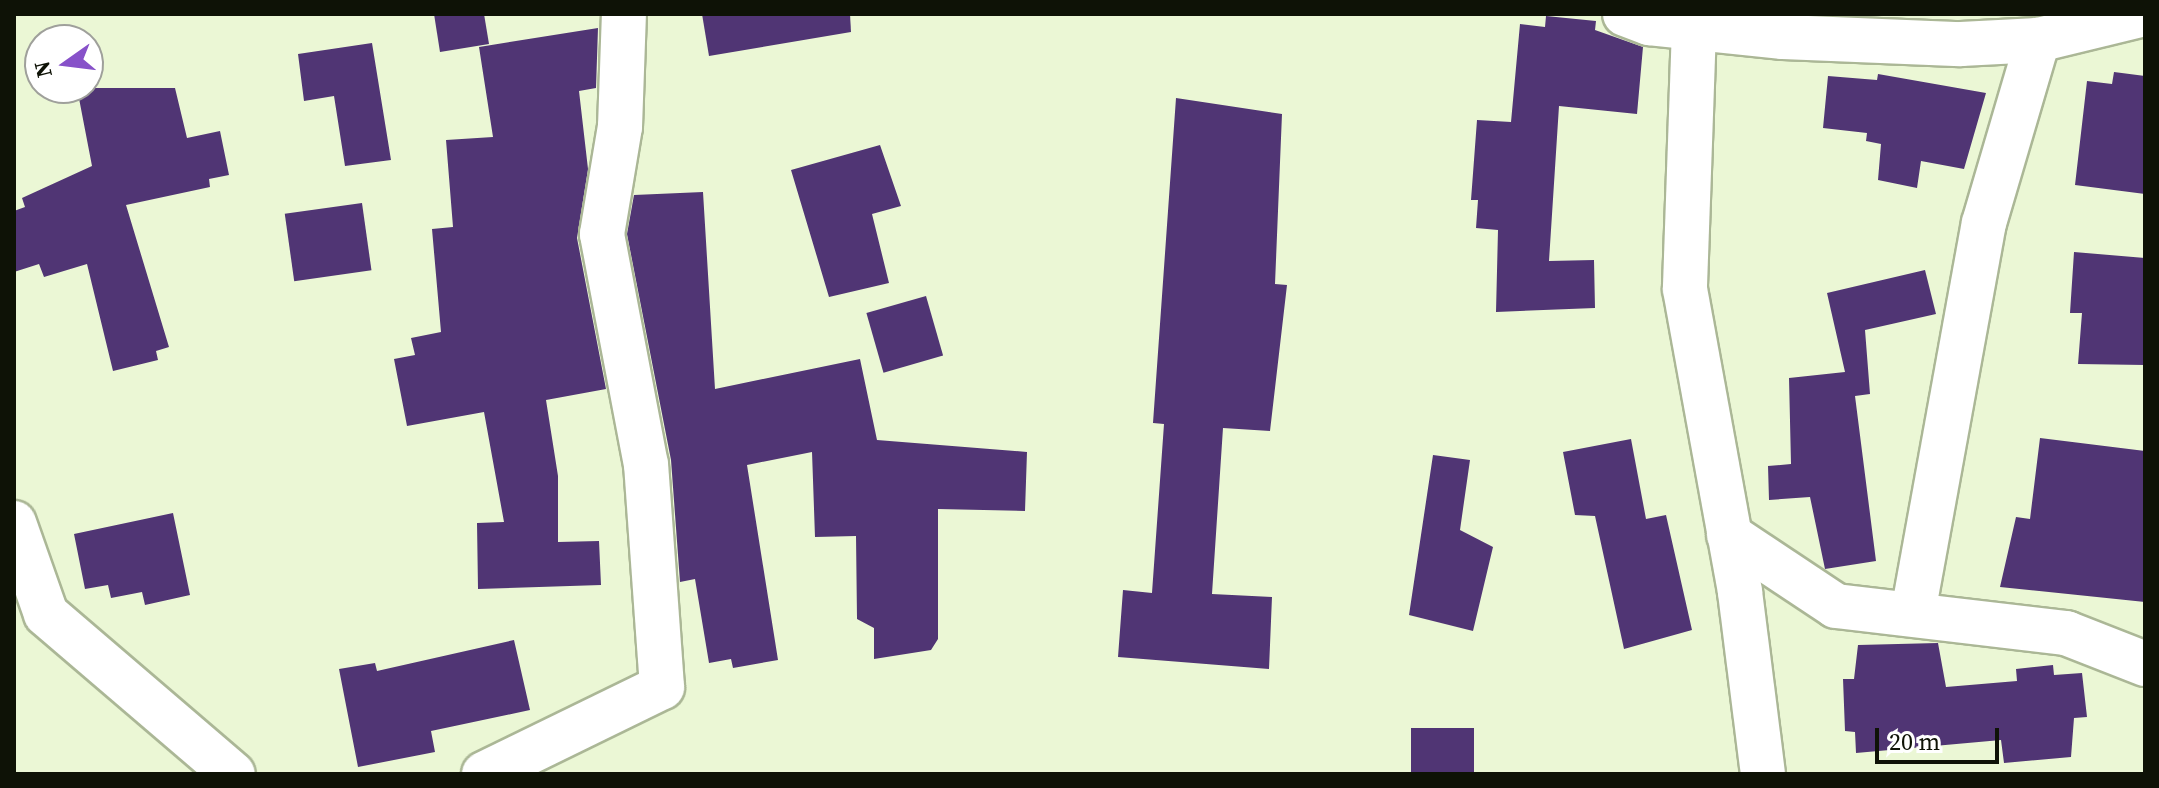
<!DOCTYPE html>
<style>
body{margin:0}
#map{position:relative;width:2159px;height:788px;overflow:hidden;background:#ebf7d5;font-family:"Source Serif 4",serif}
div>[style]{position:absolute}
.building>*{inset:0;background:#503574;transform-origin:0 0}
.roads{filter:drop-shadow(2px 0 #abb796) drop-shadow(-2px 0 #abb796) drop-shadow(0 2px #abb796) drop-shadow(0 -2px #abb796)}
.minor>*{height:44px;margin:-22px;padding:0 22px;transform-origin:22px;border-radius:22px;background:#fff}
span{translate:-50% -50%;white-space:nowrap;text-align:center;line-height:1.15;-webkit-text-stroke:8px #fff;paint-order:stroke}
.frame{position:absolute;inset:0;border:16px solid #0e1206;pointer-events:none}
.north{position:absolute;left:24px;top:24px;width:80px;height:80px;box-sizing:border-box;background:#fff;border:2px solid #9fa09b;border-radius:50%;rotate:256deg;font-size:22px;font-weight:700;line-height:32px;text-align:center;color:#0e1206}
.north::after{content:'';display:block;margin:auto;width:28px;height:36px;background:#8751c9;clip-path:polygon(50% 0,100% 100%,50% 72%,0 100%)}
.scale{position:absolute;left:1875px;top:728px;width:124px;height:36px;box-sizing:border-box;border:4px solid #0e1206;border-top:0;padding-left:10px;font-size:24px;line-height:28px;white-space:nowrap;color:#0e1206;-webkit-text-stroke:6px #fff;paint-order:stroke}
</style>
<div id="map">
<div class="building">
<i style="clip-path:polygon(434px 14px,484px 14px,489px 44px,440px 52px)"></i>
<i style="clip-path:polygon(702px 14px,850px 14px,851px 32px,709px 56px)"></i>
<i style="clip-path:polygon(1546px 16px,1596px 21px,1595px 30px,1643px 47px,1637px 114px,1559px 106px,1549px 261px,1594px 260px,1595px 308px,1496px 312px,1498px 230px,1476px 228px,1478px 200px,1471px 200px,1477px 120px,1511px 122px,1520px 24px,1545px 27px)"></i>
<i style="clip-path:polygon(598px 28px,596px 88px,579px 91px,588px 169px,577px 238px,606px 389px,546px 400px,558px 476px,558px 542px,599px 541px,601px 585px,478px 589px,477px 523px,504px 522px,484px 412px,407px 426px,394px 359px,415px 355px,411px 338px,441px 332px,432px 229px,453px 227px,446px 140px,493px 137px,479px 47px)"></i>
<i style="clip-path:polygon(372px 43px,391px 160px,345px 166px,334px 96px,304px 101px,298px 54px)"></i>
<i style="clip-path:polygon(2114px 72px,2145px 76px,2145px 194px,2075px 185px,2087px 81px,2112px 84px)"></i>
<i style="clip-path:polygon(1878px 74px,1986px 93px,1964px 169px,1921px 161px,1917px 188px,1878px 180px,1881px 144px,1866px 141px,1867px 133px,1823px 128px,1828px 76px,1877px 80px)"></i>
<i style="clip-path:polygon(77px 88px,175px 88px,187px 138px,220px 131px,229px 175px,209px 179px,210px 187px,126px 205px,169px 347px,156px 351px,158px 360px,113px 371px,87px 264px,44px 277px,39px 264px,14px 272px,14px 211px,25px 207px,22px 198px,92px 166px)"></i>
<i style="clip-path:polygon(1176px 98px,1282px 114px,1275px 284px,1287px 285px,1270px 431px,1223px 428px,1212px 594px,1272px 597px,1269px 669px,1118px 657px,1123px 590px,1152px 593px,1164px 424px,1153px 423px)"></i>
<i style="clip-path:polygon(880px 145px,901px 206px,872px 214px,889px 283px,829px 297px,791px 170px)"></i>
<i style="clip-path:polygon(703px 192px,715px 389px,860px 359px,877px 440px,1027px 452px,1025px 511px,938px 509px,938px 639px,931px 650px,874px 659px,874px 628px,857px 619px,856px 536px,815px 537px,812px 452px,747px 465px,778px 660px,733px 668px,731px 659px,709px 663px,695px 579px,680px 582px,671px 460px,627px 234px,634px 195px)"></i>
<i style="left:362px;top:203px;width:68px;height:78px;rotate:82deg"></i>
<i style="clip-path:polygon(2074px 252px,2145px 258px,2145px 365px,2078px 364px,2082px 313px,2070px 313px)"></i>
<i style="clip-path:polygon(1925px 270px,1936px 314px,1865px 330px,1870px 394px,1855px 396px,1876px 561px,1825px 569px,1810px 497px,1769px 500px,1768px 466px,1791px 464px,1789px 378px,1845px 372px,1827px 293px)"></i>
<i style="left:926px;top:296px;width:62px;height:62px;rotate:74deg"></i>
<i style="clip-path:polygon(2040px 438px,2145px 451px,2145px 602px,2000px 587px,2016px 517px,2030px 519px)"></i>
<i style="clip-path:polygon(1631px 439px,1646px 519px,1666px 515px,1692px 630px,1624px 649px,1595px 516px,1575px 515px,1563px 452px)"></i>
<i style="clip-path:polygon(1433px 455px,1470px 460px,1460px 530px,1493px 547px,1473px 631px,1409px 615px)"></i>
<i style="clip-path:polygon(173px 513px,190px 595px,145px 605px,142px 592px,111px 598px,108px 585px,85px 589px,74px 534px)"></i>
<i style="clip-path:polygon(514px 640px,530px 710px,431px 731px,435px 752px,358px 767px,339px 669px,375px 663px,377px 671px)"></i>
<i style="clip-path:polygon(1938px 643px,1946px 687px,2017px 681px,2016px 669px,2053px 665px,2054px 675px,2082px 673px,2087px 717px,2074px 718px,2071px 757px,2004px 763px,2001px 740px,1856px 753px,1855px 732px,1845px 731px,1843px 679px,1854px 679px,1858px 645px)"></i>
<i style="left:1411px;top:728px;width:63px;height:46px"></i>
</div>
<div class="roads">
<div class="minor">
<i style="left:1625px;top:14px;width:26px;rotate:21deg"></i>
<i style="left:1649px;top:23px;width:135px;rotate:6deg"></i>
<i style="left:1783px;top:37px;width:178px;rotate:2.3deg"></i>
<i style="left:1961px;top:44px;width:77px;rotate:-3deg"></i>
<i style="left:2038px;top:40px;width:110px;rotate:-13.7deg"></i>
<i style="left:1694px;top:28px;width:261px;rotate:92deg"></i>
<i style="left:1685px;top:289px;width:308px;rotate:79.7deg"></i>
<i style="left:1740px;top:592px;width:183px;rotate:82.8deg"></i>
<i style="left:14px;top:523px;width:96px;rotate:70.6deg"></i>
<i style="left:46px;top:614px;width:246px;rotate:40.6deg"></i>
<i style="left:1729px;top:535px;width:128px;rotate:33.6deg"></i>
<i style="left:1836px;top:606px;width:232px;rotate:6.7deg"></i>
<i style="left:2066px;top:633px;width:85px;rotate:21.4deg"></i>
<i style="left:1913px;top:613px;width:396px;rotate:-79.7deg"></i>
<i style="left:1984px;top:223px;width:191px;rotate:-73.6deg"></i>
<i style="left:484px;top:774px;width:198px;rotate:-26deg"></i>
<i style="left:662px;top:687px;width:223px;rotate:-94.1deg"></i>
<i style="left:646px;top:465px;width:235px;rotate:-100.8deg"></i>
<i style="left:602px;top:234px;width:109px;rotate:-80.5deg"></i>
<i style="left:620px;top:127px;width:113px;rotate:-88deg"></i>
</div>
</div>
<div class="frame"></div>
<div class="north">N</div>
<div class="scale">20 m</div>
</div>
